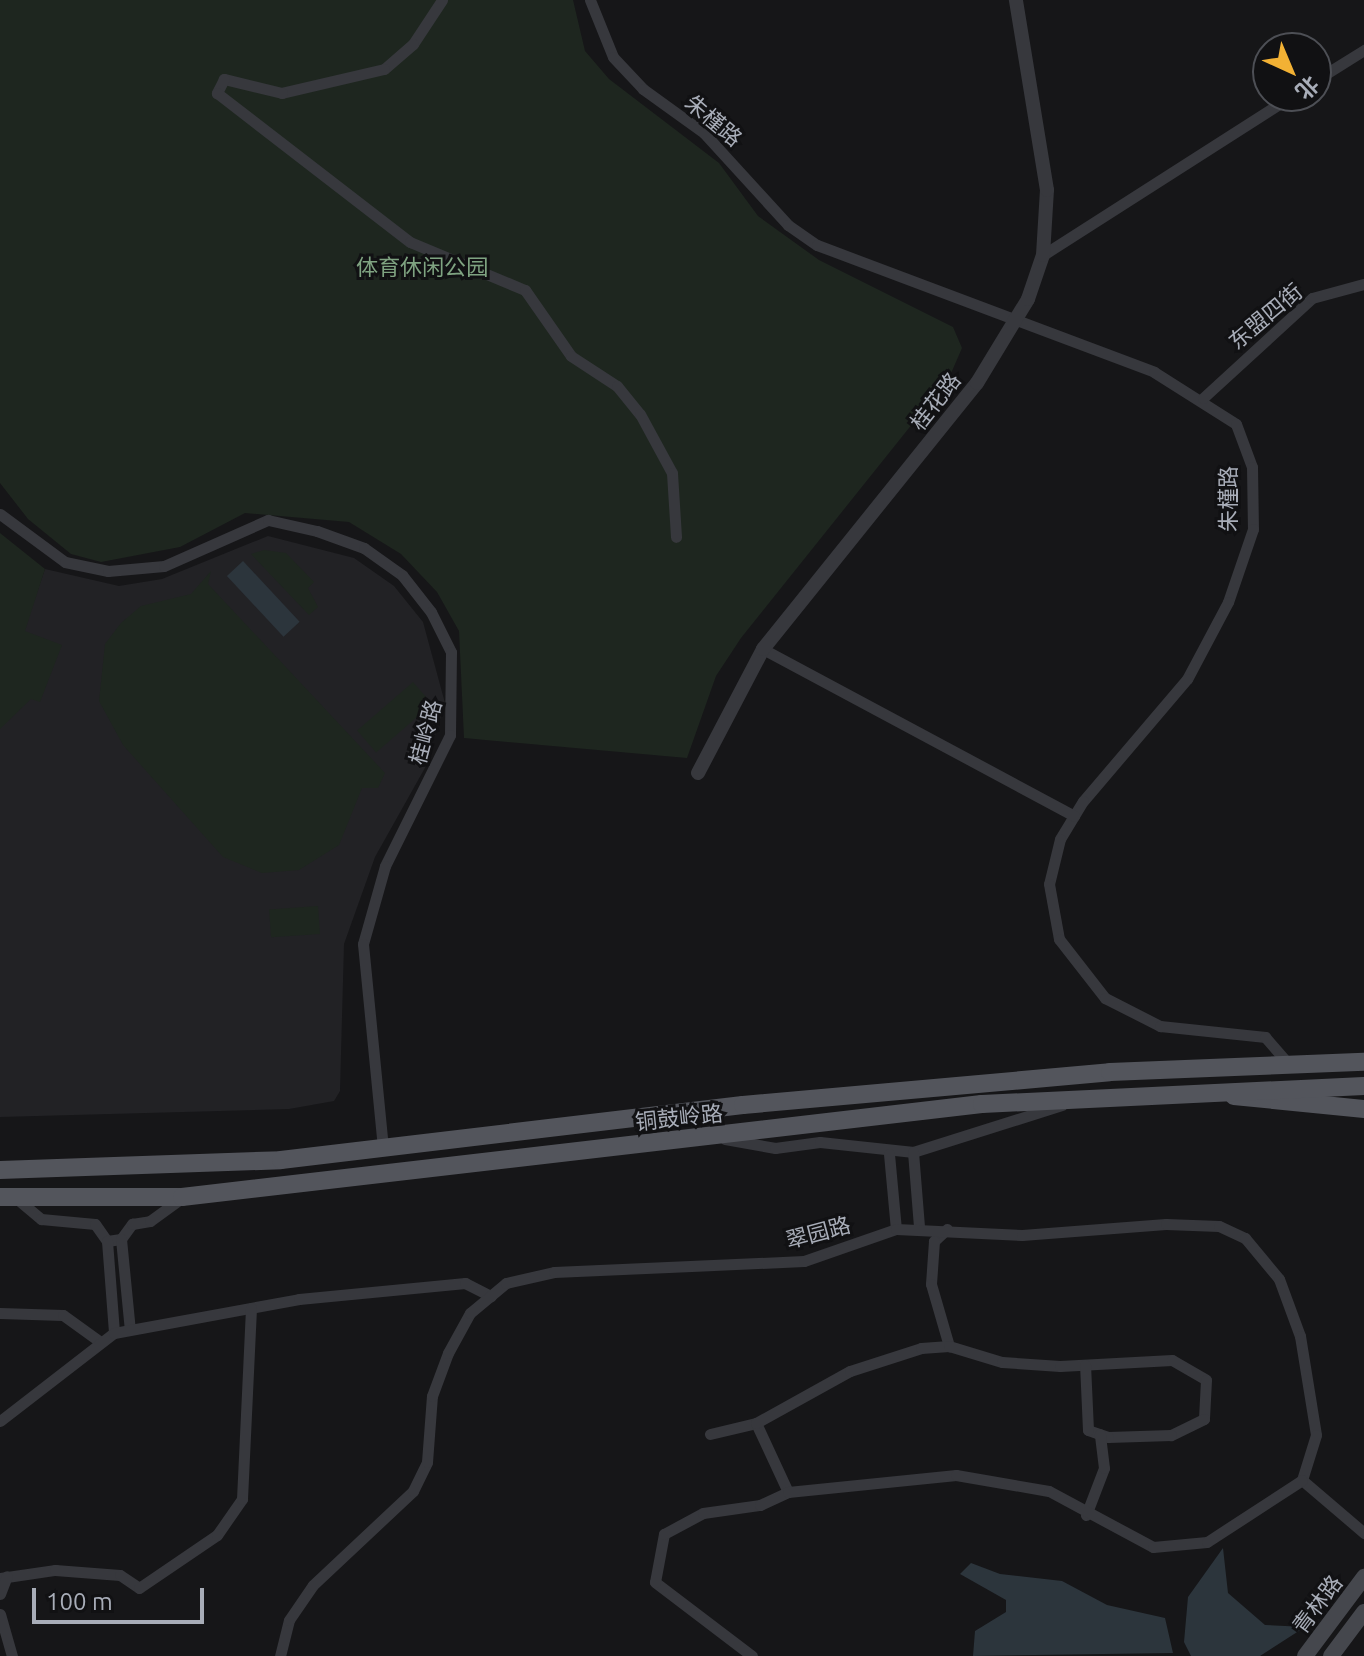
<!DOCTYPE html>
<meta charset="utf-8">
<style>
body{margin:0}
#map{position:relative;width:1364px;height:1656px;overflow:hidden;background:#161618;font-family:Ubuntu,"Noto Sans SC",sans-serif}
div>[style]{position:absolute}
.built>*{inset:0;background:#222225}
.green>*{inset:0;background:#1e261f;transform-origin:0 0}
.water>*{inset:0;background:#2c353c;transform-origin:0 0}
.minor>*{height:11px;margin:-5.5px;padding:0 5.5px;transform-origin:5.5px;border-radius:5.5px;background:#37383d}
.tertiary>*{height:14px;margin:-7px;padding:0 7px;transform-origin:7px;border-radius:7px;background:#37383d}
.secondary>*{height:16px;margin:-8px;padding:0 8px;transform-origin:8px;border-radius:8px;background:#45474d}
.primary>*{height:18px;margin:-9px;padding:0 9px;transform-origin:9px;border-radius:9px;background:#53555c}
span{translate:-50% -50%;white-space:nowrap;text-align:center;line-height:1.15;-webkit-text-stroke:6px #111113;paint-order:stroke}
.street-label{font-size:22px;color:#a8adb8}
.park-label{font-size:22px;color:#7fa381}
.north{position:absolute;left:1252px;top:32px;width:80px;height:80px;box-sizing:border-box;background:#111113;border:2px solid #4d4f55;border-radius:50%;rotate:136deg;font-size:22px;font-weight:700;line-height:32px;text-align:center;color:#a8adb8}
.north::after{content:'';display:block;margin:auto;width:28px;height:36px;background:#f2b134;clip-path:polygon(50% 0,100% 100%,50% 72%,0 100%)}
.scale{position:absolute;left:32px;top:1588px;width:172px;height:36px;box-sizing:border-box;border:4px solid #a8adb8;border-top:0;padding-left:10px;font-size:24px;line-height:28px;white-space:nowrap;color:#a8adb8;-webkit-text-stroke:6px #111113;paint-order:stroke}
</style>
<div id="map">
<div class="built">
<i style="clip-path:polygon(268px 536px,354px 558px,394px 586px,423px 622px,445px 703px,426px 766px,375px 857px,344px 944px,340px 1091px,334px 1101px,289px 1109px,0 1117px,0 699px,45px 569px,119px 586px,162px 579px)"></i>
</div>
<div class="green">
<i style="clip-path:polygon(0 0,573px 0,585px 51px,609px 79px,719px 163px,758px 216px,819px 260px,953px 327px,962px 348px,949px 378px,741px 638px,716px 676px,687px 758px,464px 738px,459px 631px,437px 592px,401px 554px,349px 522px,245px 513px,180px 547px,101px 562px,71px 554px,28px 519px,0 483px)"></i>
<i style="clip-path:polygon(0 533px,45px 569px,25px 631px,62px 645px,40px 702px,31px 699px,0 729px)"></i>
<i style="clip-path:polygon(264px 550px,286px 553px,314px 582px,308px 588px,318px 607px,309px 615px,251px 554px)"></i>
<i style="clip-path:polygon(211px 571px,208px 584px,385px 773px,378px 788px,362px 788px,339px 845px,299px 870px,262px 873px,223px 857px,123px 745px,99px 701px,105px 644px,121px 623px,141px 606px,191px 594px)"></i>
<i style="left:413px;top:682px;width:29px;height:74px;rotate:49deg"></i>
<i style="left:318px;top:906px;width:28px;height:49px;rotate:86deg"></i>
</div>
<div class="water">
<i style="left:243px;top:561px;width:83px;height:22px;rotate:47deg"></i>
<i style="clip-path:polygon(1223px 1548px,1228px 1593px,1265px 1625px,1305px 1627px,1260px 1656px,1191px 1656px,1184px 1642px,1188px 1597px)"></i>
<i style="clip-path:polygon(971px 1563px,1000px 1574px,1062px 1581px,1107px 1605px,1165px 1618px,1173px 1653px,973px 1656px,975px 1631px,1006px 1612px,1006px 1600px,960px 1574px)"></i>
</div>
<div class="minor">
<i style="left:442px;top:0;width:53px;rotate:123.4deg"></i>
<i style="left:413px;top:44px;width:38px;rotate:139deg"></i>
<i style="left:384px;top:69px;width:105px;rotate:166.8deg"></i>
<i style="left:282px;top:93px;width:60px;rotate:-166.4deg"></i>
<i style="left:224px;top:79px;width:16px;rotate:117deg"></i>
<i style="left:217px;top:93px;width:244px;rotate:37.7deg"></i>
<i style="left:410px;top:242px;width:125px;rotate:22.7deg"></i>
<i style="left:525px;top:290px;width:80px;rotate:55.1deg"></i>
<i style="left:571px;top:356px;width:55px;rotate:33.1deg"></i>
<i style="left:617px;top:386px;width:36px;rotate:51deg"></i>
<i style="left:640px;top:414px;width:67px;rotate:61.5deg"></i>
<i style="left:672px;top:473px;width:64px;rotate:86.4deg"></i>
<i style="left:590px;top:0;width:61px;rotate:68deg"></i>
<i style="left:613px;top:57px;width:44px;rotate:46.8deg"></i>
<i style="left:643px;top:89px;width:75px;rotate:35.8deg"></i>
<i style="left:704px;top:133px;width:125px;rotate:47.6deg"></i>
<i style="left:788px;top:225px;width:35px;rotate:35deg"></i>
<i style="left:817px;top:245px;width:360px;rotate:20.6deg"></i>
<i style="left:1154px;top:372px;width:97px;rotate:32.4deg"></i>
<i style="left:1236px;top:424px;width:46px;rotate:69.6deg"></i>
<i style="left:1252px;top:467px;width:62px;rotate:89.1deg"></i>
<i style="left:1253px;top:529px;width:77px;rotate:108.9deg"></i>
<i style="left:1228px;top:602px;width:87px;rotate:118deg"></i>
<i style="left:1187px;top:679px;width:160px;rotate:130.4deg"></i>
<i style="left:1083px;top:801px;width:44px;rotate:121.2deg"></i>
<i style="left:1060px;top:839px;width:46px;rotate:103.7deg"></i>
<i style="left:1049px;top:884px;width:56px;rotate:79.7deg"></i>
<i style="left:1059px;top:939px;width:75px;rotate:52.1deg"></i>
<i style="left:1105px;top:998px;width:62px;rotate:27deg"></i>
<i style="left:1160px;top:1026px;width:106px;rotate:6deg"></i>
<i style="left:1265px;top:1037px;width:33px;rotate:49deg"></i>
<i style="left:1316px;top:80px;width:57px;rotate:-32deg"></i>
<i style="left:1043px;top:255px;width:295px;rotate:-32.6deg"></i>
<i style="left:1203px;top:398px;width:148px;rotate:-42.5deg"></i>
<i style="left:1312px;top:298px;width:54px;rotate:-15.1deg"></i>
<i style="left:0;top:514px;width:81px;rotate:36.4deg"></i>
<i style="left:65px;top:562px;width:44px;rotate:11.8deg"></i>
<i style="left:108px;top:571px;width:56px;rotate:-5.1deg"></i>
<i style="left:164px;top:566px;width:114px;rotate:-23.9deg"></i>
<i style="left:268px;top:520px;width:50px;rotate:12.7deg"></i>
<i style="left:317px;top:531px;width:50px;rotate:19.9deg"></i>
<i style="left:364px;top:548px;width:47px;rotate:35.4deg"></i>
<i style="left:402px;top:575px;width:47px;rotate:51.9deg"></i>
<i style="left:431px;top:612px;width:45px;rotate:63.4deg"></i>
<i style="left:451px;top:652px;width:83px;rotate:90.7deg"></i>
<i style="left:450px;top:735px;width:146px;rotate:116.4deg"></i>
<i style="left:385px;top:866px;width:81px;rotate:105.8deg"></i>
<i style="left:363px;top:944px;width:205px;rotate:84.4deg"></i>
<i style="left:763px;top:649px;width:353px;rotate:28.2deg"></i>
<i style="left:725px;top:1139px;width:51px;rotate:10.2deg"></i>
<i style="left:775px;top:1148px;width:45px;rotate:-7.6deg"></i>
<i style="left:820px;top:1142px;width:94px;rotate:6.1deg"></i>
<i style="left:913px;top:1152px;width:156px;rotate:-17.5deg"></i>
<i style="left:913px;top:1152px;width:75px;rotate:85.4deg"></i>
<i style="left:889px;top:1154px;width:75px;rotate:84.7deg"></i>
<i style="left:16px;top:1198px;width:33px;rotate:40deg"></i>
<i style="left:41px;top:1219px;width:54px;rotate:5.3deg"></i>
<i style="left:95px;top:1224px;width:21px;rotate:55deg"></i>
<i style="left:107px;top:1241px;width:14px;rotate:-8deg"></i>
<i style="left:121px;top:1239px;width:19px;rotate:-54deg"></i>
<i style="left:132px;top:1224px;width:18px;rotate:-9deg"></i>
<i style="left:150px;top:1221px;width:37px;rotate:-36deg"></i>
<i style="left:947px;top:1229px;width:18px;rotate:137deg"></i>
<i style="left:934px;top:1241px;width:43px;rotate:94deg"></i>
<i style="left:931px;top:1284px;width:65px;rotate:73.8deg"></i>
<i style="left:121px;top:1239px;width:91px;rotate:84.4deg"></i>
<i style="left:107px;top:1241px;width:92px;rotate:85.6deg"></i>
<i style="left:0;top:1313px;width:63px;rotate:1.8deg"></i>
<i style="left:63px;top:1315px;width:44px;rotate:35.8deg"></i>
<i style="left:0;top:1421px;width:144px;rotate:-37.7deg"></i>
<i style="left:114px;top:1333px;width:188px;rotate:-10.4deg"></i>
<i style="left:299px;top:1299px;width:167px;rotate:-5.5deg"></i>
<i style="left:465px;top:1283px;width:29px;rotate:27deg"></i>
<i style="left:710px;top:1434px;width:47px;rotate:-13.4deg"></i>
<i style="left:788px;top:1492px;width:76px;rotate:-114.9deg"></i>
<i style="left:756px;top:1423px;width:107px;rotate:-29deg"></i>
<i style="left:850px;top:1371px;width:75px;rotate:-17.9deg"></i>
<i style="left:921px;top:1348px;width:28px;rotate:-4deg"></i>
<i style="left:949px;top:1346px;width:55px;rotate:16.8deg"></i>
<i style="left:1002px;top:1362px;width:58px;rotate:3.9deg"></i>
<i style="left:1060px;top:1366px;width:112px;rotate:-3.1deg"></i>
<i style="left:1172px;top:1360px;width:39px;rotate:30deg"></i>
<i style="left:1206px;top:1380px;width:39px;rotate:93deg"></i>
<i style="left:1204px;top:1419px;width:37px;rotate:154deg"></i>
<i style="left:1171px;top:1435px;width:63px;rotate:178.2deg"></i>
<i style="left:1108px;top:1437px;width:21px;rotate:-161deg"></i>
<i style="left:1088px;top:1430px;width:65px;rotate:-92.6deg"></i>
<i style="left:1086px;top:1515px;width:50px;rotate:-69deg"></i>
<i style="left:1104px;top:1468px;width:34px;rotate:-97deg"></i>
<i style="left:0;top:1578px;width:56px;rotate:-8.3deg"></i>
<i style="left:55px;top:1570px;width:65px;rotate:4.4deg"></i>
<i style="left:120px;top:1575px;width:23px;rotate:34deg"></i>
<i style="left:139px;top:1588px;width:94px;rotate:-34.2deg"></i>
<i style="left:217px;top:1535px;width:44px;rotate:-55.2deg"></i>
<i style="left:242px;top:1499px;width:191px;rotate:-87.3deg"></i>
<i style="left:0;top:1594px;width:19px;rotate:-69deg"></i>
<i style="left:0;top:1614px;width:44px;rotate:74.1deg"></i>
<i style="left:280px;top:1656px;width:37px;rotate:-76deg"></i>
<i style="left:289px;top:1620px;width:42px;rotate:-55.6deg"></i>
<i style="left:313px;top:1585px;width:137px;rotate:-43.2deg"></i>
<i style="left:413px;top:1491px;width:32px;rotate:-64deg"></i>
<i style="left:427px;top:1462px;width:66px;rotate:-85.7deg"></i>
<i style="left:432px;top:1396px;width:46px;rotate:-69.6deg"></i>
<i style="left:448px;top:1353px;width:46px;rotate:-61.2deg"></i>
<i style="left:470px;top:1313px;width:47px;rotate:-39.8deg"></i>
<i style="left:506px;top:1283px;width:49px;rotate:-12.9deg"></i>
<i style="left:554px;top:1272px;width:250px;rotate:-2.5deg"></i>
<i style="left:804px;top:1261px;width:97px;rotate:-19.2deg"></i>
<i style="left:896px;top:1229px;width:126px;rotate:2.7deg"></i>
<i style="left:1022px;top:1235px;width:144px;rotate:-4.4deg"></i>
<i style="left:1166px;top:1224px;width:53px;rotate:2.2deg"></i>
<i style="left:1219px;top:1226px;width:29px;rotate:25deg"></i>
<i style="left:1245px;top:1238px;width:53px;rotate:50.3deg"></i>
<i style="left:1279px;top:1279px;width:61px;rotate:69.8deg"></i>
<i style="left:1300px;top:1336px;width:100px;rotate:80.8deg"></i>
<i style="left:1316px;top:1435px;width:47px;rotate:107.3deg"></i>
<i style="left:1302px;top:1480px;width:82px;rotate:40.5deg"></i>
<i style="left:752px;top:1656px;width:122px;rotate:-142.7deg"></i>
<i style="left:655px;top:1582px;width:49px;rotate:-79.4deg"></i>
<i style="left:664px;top:1534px;width:44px;rotate:-28.3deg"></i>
<i style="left:703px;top:1513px;width:58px;rotate:-8deg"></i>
<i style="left:760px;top:1505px;width:31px;rotate:-25deg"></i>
<i style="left:788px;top:1492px;width:169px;rotate:-5.8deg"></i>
<i style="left:956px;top:1475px;width:94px;rotate:9.8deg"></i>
<i style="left:1049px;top:1491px;width:118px;rotate:28.3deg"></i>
<i style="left:1153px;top:1547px;width:54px;rotate:-5.3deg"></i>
<i style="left:1207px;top:1542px;width:113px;rotate:-33.1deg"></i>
</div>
<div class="tertiary">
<i style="left:698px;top:773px;width:140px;rotate:-62.3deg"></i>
<i style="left:763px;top:649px;width:341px;rotate:-51.2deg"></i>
<i style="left:977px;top:383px;width:98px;rotate:-58.7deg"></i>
<i style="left:1028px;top:299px;width:46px;rotate:-71.2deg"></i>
<i style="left:1043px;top:255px;width:65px;rotate:-86.5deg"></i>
<i style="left:1047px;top:190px;width:193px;rotate:-99.3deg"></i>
</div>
<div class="secondary">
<i style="left:1305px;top:1656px;width:99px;rotate:-53.2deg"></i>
<i style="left:1331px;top:1656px;width:55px;rotate:-53.1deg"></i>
</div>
<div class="primary">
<i style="left:1234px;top:1096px;width:131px;rotate:5.7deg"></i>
<i style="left:0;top:1170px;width:281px;rotate:-2deg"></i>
<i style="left:281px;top:1160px;width:465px;rotate:-6.8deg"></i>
<i style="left:743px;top:1105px;width:368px;rotate:-5.1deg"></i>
<i style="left:1110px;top:1072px;width:254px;rotate:-2.3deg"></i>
<i style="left:0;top:1197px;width:182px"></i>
<i style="left:182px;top:1197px;width:805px;rotate:-6.63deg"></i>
<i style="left:982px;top:1104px;width:382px;rotate:-2.7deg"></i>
</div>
<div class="street-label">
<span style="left:714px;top:120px;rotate:40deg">朱槿路</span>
<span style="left:1265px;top:316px;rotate:-40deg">东盟四街</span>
<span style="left:935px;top:401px;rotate:-52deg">桂花路</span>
<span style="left:1228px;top:499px;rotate:-90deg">朱槿路</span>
<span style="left:425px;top:732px;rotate:-75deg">桂岭路</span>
<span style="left:679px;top:1117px;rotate:-6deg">铜鼓岭路</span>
<span style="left:818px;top:1232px;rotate:-15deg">翠园路</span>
<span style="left:1317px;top:1604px;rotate:-53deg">青林路</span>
</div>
<div class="park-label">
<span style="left:422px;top:267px">体育休闲公园</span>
</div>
<div class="north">北</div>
<div class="scale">100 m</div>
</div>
